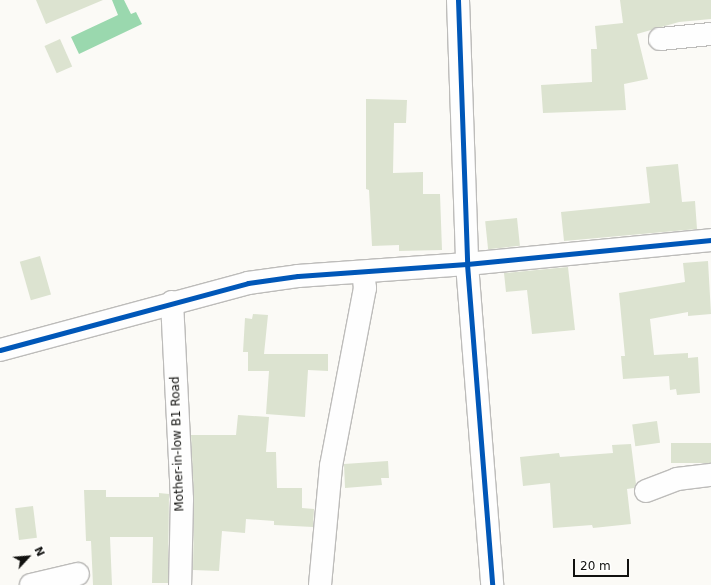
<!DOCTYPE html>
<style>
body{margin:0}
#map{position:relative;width:711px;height:585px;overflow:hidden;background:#fbfaf6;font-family:"DejaVu Sans",sans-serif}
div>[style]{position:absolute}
.water>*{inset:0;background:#9ad8ae}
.building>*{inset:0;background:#dce3d0;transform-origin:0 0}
.roads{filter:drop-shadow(1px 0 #bdbcba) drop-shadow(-1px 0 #bdbcba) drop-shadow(0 1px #bdbcba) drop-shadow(0 -1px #bdbcba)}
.minor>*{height:22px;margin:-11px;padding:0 11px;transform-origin:11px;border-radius:11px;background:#fefefe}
.cycleway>*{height:5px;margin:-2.5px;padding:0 2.5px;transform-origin:2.5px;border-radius:2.5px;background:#0057b8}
span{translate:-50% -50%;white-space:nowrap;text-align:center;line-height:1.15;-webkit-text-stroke:3px #fffffe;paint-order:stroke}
.street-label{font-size:12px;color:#11110f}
.north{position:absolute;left:8px;top:537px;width:40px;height:40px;-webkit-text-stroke:3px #fffffe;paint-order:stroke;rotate:64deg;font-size:11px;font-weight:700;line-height:16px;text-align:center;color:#11110f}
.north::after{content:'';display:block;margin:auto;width:14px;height:18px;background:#11110f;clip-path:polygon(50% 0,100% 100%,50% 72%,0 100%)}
.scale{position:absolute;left:573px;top:559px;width:56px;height:18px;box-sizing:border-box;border:2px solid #11110f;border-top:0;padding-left:5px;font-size:12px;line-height:14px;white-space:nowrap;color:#11110f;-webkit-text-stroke:3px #fffffe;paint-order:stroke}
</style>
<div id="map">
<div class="water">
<i style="clip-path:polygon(112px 0,124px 0,131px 14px,136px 12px,142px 24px,79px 54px,71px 37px,118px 15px)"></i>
</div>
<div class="building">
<i style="clip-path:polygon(36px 0,103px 0,46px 24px)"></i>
<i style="clip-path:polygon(620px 0,711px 0,711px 19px,679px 22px,637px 34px,648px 79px,624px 84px,626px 110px,543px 113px,541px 85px,592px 82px,591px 49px,597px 49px,595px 26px,623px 23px)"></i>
<i style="left:60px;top:39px;width:30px;height:17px;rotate:66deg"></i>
<i style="clip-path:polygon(366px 99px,407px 100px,406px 123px,394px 123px,393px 173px,423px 172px,423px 194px,440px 194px,442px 250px,399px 251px,399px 245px,372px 246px,369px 190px,366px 189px)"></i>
<i style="clip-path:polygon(678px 164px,682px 202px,695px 201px,697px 229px,564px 241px,561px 212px,650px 203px,646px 167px)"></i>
<i style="left:517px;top:218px;width:28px;height:32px;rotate:84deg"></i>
<i style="left:40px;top:256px;width:40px;height:21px;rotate:74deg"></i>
<i style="clip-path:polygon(708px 261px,711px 314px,688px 316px,688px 312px,650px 319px,654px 355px,688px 353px,688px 358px,698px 357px,700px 393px,677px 395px,676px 389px,670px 390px,669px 376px,623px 379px,621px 356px,625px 356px,619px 293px,685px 282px,683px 263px)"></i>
<i style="clip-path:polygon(568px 267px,575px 330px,532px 334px,527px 290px,506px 292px,504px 273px)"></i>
<i style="clip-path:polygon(253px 314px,268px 315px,264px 354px,328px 354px,328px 371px,308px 370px,305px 417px,266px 414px,269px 371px,248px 371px,248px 352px,243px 352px,245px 318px,252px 319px)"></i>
<i style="clip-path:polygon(238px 415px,269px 417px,266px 452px,276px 452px,277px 488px,302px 488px,302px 508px,314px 509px,313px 527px,274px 525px,274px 521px,246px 519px,245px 533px,222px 531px,219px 571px,193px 570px,194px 499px,191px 435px,236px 435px)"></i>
<i style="left:657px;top:421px;width:22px;height:25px;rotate:82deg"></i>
<i style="left:711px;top:443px;width:20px;height:40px;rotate:90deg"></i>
<i style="clip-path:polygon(631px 444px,636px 484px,634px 488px,627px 489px,631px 524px,593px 528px,592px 525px,553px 528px,550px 483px,523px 486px,520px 457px,559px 453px,560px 457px,613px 453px,612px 445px)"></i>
<i style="clip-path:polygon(388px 461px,389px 478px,381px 478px,382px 485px,345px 488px,344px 464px)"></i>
<i style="clip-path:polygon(84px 490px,106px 490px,106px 497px,159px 497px,159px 493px,169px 494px,168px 583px,152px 583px,153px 537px,110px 537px,112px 585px,93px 585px,91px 541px,86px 541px)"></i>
<i style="left:33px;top:506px;width:32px;height:18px;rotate:83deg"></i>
</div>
<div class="roads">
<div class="minor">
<i style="left:458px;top:0;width:264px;rotate:88deg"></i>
<i style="left:467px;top:264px;width:322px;rotate:85.5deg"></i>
<i style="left:660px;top:39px;width:51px;rotate:-5.6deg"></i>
<i style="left:172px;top:302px;width:197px;rotate:87.1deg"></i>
<i style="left:182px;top:499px;width:86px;rotate:91.3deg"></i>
<i style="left:0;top:350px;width:257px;rotate:-15.1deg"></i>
<i style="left:248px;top:283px;width:50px;rotate:-8deg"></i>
<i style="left:298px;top:276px;width:169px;rotate:-4.1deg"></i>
<i style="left:467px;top:264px;width:245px;rotate:-5.6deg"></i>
<i style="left:646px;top:491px;width:33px;rotate:-21deg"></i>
<i style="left:677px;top:479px;width:34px;rotate:-7deg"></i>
<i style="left:31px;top:585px;width:48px;rotate:-13.2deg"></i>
<i style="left:320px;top:585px;width:120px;rotate:-84.7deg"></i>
<i style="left:331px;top:466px;width:181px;rotate:-79.2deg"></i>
<i style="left:365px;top:288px;width:16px;rotate:-97deg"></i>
</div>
</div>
<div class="cycleway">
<i style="left:458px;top:0;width:264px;rotate:88deg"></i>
<i style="left:467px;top:264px;width:322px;rotate:85.5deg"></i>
<i style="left:0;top:350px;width:257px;rotate:-15.1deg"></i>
<i style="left:248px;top:283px;width:50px;rotate:-8deg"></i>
<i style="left:298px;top:276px;width:169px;rotate:-4.1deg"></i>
<i style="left:467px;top:264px;width:245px;rotate:-5.6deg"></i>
</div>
<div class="street-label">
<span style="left:178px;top:444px;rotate:-92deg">Mother-in-low B1 Road</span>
</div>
<div class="north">N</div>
<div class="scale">20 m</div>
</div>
